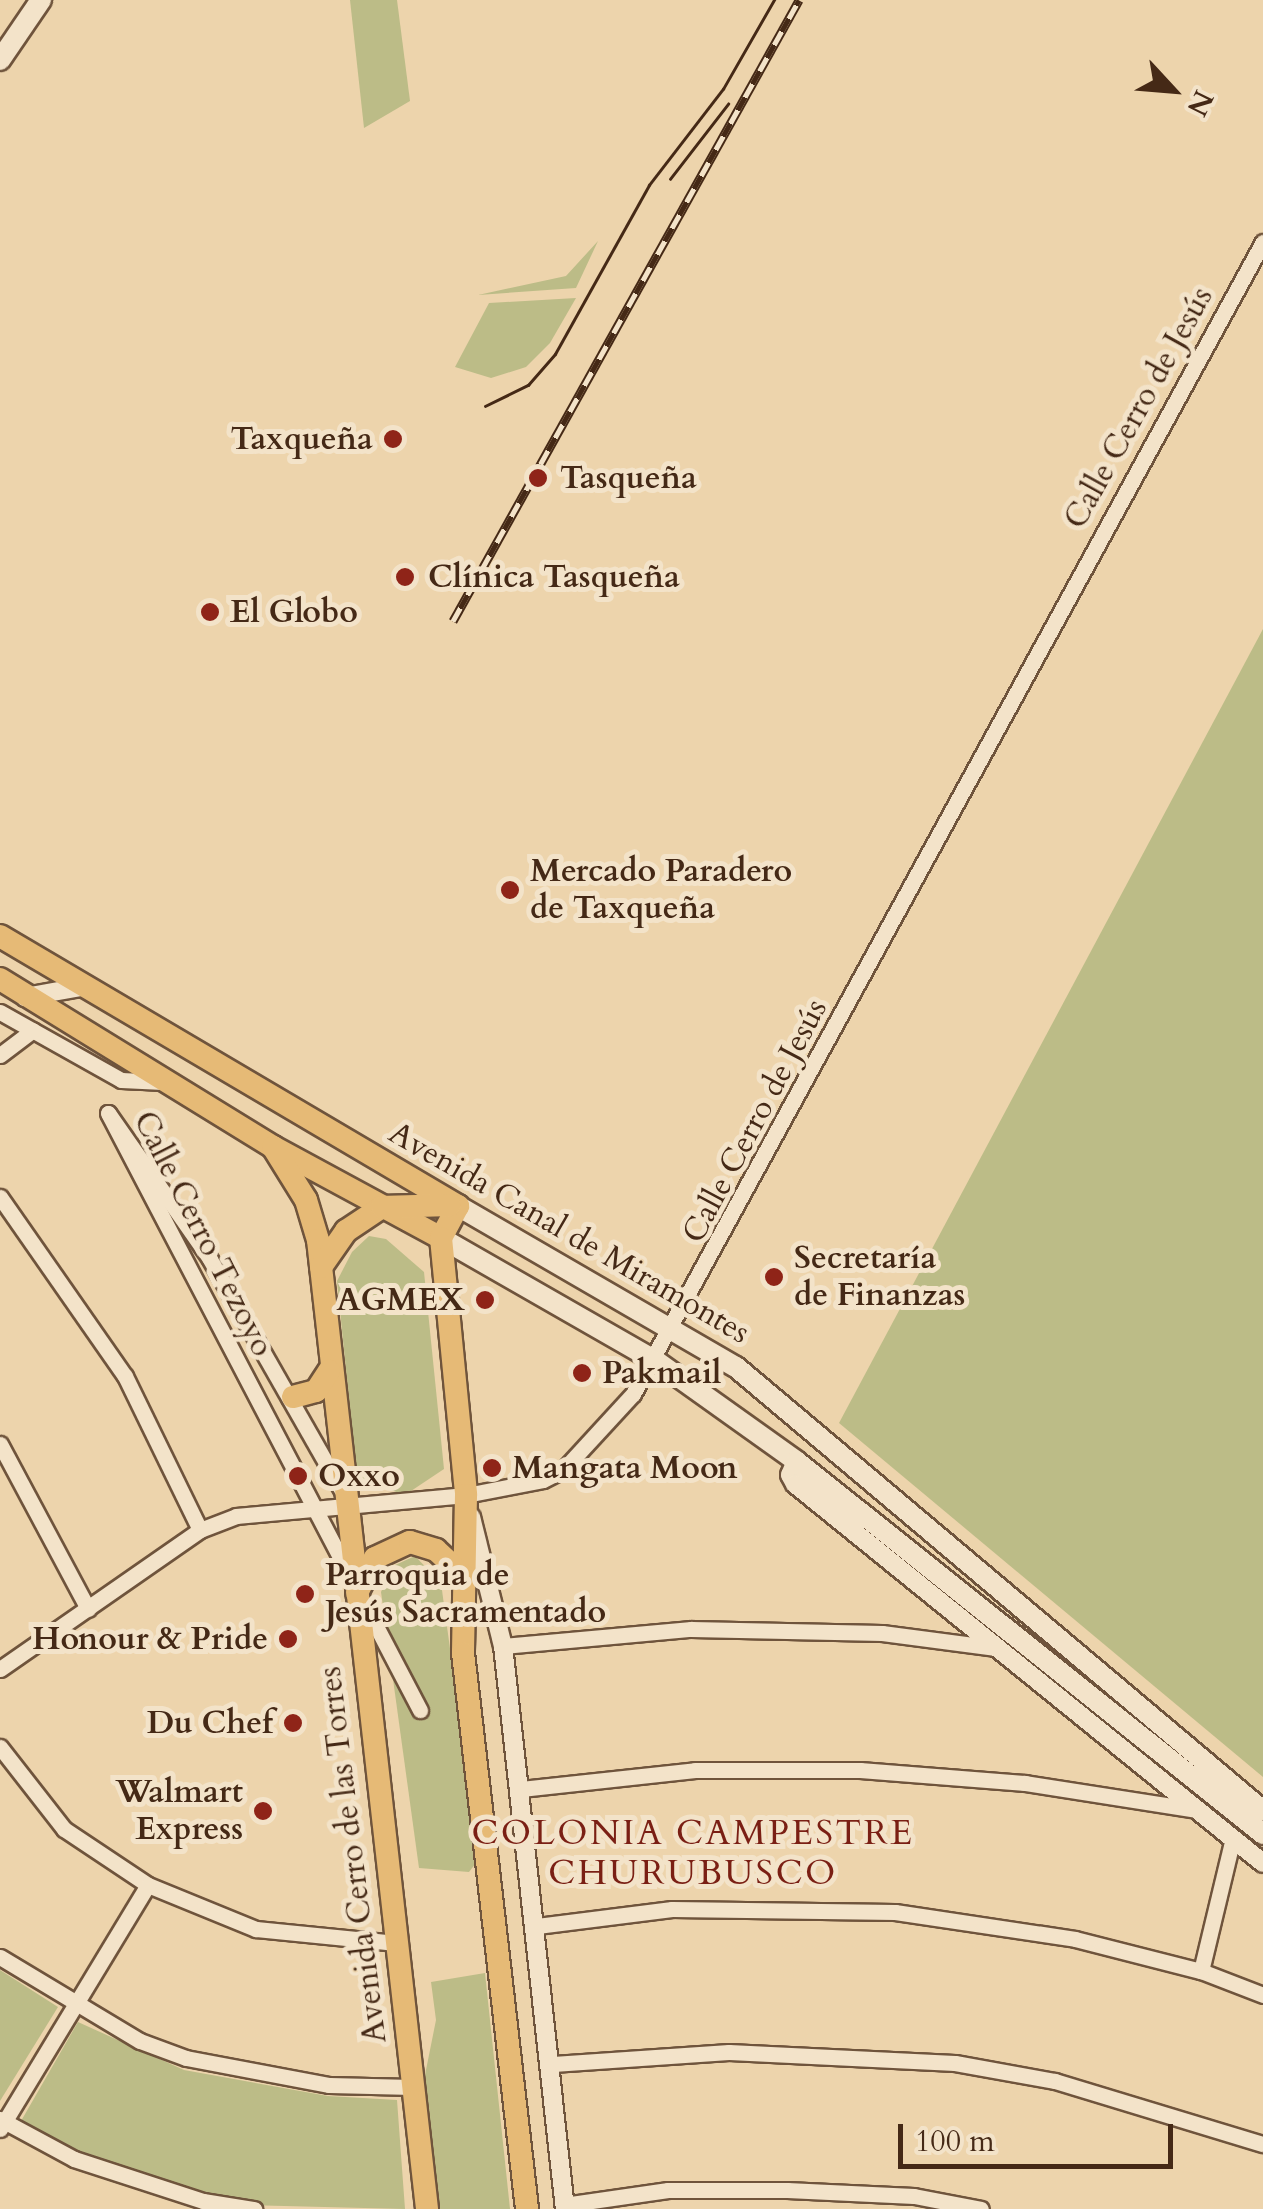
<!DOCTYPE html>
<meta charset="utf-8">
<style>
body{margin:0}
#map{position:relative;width:1263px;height:2209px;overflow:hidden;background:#edd4ac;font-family:Cardo,serif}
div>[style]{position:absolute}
.green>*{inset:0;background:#bcbc87}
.roads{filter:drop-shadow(2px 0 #6f543c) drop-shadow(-2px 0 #6f543c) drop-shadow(0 2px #6f543c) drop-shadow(0 -2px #6f543c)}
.minor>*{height:15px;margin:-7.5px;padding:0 7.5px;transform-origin:7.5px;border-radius:7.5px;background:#f3e3c9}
.tertiary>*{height:18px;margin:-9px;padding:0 9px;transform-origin:9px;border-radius:9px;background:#f3e3c9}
.secondary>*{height:20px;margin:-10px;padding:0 10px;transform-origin:10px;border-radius:10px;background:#f3e3c9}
.primary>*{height:22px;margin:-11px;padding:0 11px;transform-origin:11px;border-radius:11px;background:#e6ba76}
.tram>*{height:2.5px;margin:-1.25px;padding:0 1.25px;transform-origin:1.25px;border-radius:1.25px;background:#452916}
.rail>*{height:9px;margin-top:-4.5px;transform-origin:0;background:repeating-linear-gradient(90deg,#f3e3c9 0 15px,#452916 0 30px);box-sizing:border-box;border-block:2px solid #452916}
.dots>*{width:28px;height:28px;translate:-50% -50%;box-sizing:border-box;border:5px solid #f3e3c9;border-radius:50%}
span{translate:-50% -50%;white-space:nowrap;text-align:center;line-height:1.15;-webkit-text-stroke:10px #f3e3c9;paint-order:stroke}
.street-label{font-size:32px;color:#452916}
.poi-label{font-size:32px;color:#452916;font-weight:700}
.right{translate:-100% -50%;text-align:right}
.left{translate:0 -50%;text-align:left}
.neighbourhood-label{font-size:35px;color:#7a1f14;letter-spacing:2.5px}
.north{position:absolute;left:1123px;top:40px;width:100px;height:100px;-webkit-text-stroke:8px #f3e3c9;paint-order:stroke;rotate:116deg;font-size:28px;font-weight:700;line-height:40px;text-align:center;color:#452916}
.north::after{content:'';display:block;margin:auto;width:35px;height:45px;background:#452916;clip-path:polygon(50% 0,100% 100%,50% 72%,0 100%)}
.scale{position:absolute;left:898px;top:2124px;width:275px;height:45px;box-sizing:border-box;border:5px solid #452916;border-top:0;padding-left:12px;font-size:30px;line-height:35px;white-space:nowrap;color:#452916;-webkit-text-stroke:8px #f3e3c9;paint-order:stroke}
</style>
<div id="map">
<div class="green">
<i style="clip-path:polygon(350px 0,397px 0,410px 101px,364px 128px)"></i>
<i style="clip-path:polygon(598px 241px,576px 288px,478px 295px,566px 276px)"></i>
<i style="clip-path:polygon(576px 298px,550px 343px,526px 367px,491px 378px,455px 367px,489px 303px)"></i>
<i style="clip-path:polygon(1263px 629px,1263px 1777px,839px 1423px)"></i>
<i style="clip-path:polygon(369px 1236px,386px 1239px,424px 1272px,444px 1469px,405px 1495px,357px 1478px,337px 1281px,352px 1252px)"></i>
<i style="clip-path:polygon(415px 1556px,441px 1583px,479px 1859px,469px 1872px,419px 1868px,381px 1592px,393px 1566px)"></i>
<i style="clip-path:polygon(0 1970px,58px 2007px,0 2101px)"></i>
<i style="clip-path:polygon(485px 1973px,510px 2209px,435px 2209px,422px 2090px,436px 2020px,431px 1982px)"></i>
<i style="clip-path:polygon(78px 2022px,184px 2070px,328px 2096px,397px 2100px,405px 2209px,203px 2204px,17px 2128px)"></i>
</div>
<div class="roads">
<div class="minor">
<i style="left:0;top:1012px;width:139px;rotate:29.3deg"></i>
<i style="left:121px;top:1080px;width:42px;rotate:2.7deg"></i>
<i style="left:0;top:1055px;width:41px;rotate:-37.1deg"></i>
<i style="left:0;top:1197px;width:218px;rotate:55.1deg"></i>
<i style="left:125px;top:1376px;width:171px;rotate:64deg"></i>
<i style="left:0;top:1444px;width:187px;rotate:61.9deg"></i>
<i style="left:341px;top:1489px;width:265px;rotate:-119.7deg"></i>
<i style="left:210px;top:1259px;width:178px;rotate:-124.9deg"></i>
<i style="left:108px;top:1113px;width:525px;rotate:62.41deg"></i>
<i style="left:364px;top:1603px;width:121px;rotate:62.4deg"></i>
<i style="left:503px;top:1646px;width:189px;rotate:-5.2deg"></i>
<i style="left:691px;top:1629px;width:191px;rotate:1.2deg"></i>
<i style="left:882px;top:1633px;width:115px;rotate:7.5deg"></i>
<i style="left:0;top:1669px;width:244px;rotate:-34.8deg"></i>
<i style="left:200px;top:1530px;width:39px;rotate:-21deg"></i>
<i style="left:236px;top:1516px;width:231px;rotate:-5.2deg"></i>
<i style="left:466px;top:1495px;width:78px;rotate:-11deg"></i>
<i style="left:543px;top:1480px;width:22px;rotate:-27deg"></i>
<i style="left:563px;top:1470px;width:103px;rotate:-47.4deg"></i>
<i style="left:633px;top:1394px;width:1313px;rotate:-61.33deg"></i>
<i style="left:0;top:1747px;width:104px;rotate:52deg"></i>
<i style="left:64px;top:1829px;width:101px;rotate:33.7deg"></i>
<i style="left:148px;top:1885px;width:117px;rotate:22.2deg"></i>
<i style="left:256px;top:1929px;width:141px;rotate:5.7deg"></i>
<i style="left:521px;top:1789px;width:175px;rotate:-6.2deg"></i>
<i style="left:695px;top:1770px;width:165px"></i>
<i style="left:860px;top:1770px;width:166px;rotate:4.5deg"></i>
<i style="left:1025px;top:1783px;width:175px;rotate:8.9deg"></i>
<i style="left:537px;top:1926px;width:136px;rotate:-7.2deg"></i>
<i style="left:672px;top:1909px;width:223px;rotate:0.8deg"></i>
<i style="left:895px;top:1912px;width:182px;rotate:8.5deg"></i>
<i style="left:1075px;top:1939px;width:130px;rotate:14.3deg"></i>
<i style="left:1201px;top:1971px;width:66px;rotate:21.2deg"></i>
<i style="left:0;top:1957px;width:163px;rotate:31deg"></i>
<i style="left:140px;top:2041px;width:49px;rotate:20.3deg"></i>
<i style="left:186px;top:2058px;width:146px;rotate:10.7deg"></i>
<i style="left:329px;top:2085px;width:84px;rotate:1.4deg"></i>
<i style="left:1201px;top:1971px;width:137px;rotate:-76.5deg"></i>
<i style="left:553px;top:2064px;width:176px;rotate:-3.9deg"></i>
<i style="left:729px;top:2052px;width:226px;rotate:2.8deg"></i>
<i style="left:955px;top:2063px;width:102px;rotate:10.2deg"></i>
<i style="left:1055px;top:2081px;width:217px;rotate:16.9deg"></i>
<i style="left:0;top:2119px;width:84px;rotate:28.4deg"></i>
<i style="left:74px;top:2159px;width:136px;rotate:18deg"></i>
<i style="left:203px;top:2201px;width:52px;rotate:8.9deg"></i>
<i style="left:0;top:2129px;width:285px;rotate:-58.8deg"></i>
<i style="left:564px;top:2205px;width:105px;rotate:-8.2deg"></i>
<i style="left:668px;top:2190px;width:119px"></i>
<i style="left:787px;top:2190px;width:127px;rotate:2.7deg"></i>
<i style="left:914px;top:2196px;width:68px;rotate:11deg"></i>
</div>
<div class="tertiary">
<i style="left:25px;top:997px;width:63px;rotate:-10.1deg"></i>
<i style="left:796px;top:1461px;width:15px;rotate:113deg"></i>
<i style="left:790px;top:1475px;width:10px;rotate:61deg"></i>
<i style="left:795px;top:1484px;width:602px;rotate:39deg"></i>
<i style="left:471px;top:1517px;width:133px;rotate:76.1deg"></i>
<i style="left:503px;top:1646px;width:566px;rotate:83.72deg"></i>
</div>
<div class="secondary">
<i style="left:0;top:60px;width:73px;rotate:-55.7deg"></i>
<i style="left:458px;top:1206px;width:321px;rotate:30.1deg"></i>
<i style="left:736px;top:1367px;width:689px;rotate:40.11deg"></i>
<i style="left:441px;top:1238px;width:248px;rotate:29.8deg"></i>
<i style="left:656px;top:1361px;width:172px;rotate:35.5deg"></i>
<i style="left:796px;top:1461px;width:598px;rotate:38.61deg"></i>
</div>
<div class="primary">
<i style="left:0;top:936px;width:532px;rotate:30.52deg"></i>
<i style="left:0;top:979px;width:321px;rotate:31.6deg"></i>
<i style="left:273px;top:1147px;width:191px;rotate:28.4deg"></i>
<i style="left:273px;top:1147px;width:62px;rotate:58.1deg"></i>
<i style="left:306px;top:1200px;width:42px;rotate:73.3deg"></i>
<i style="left:318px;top:1240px;width:975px;rotate:83.58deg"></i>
<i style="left:458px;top:1206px;width:36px;rotate:118deg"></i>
<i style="left:441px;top:1238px;width:258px;rotate:84.4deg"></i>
<i style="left:466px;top:1495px;width:158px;rotate:91.1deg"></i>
<i style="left:463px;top:1653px;width:560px;rotate:83.43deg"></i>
<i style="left:321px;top:1267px;width:44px;rotate:-55.2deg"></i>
<i style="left:346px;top:1231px;width:43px;rotate:-33.7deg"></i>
<i style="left:382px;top:1207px;width:68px;rotate:-1.7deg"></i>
<i style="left:293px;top:1397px;width:24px;rotate:-15deg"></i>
<i style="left:316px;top:1391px;width:24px;rotate:-57deg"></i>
<i style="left:357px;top:1593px;width:39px;rotate:-63deg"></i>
<i style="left:375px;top:1558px;width:38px;rotate:-25deg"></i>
<i style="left:410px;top:1542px;width:27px;rotate:17deg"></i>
<i style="left:436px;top:1550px;width:40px;rotate:43deg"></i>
</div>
</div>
<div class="tram">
<i style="left:670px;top:179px;width:95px;rotate:-52.3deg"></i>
<i style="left:485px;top:406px;width:48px;rotate:-26deg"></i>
<i style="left:528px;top:385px;width:41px;rotate:-48.9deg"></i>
<i style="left:555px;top:354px;width:193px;rotate:-60.9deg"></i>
<i style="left:649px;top:185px;width:121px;rotate:-52.4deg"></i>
<i style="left:723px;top:89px;width:103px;rotate:-60.2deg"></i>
</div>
<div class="rail">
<i style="left:453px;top:621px;width:711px;rotate:-60.87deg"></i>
</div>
<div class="dots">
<i style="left:393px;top:439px;background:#8f2418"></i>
<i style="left:538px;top:478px;background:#8f2418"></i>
<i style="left:405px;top:577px;background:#8f2418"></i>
<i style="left:210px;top:612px;background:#8f2418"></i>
<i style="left:510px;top:890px;background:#8f2418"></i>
<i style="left:774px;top:1277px;background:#8f2418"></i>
<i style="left:485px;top:1300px;background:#8f2418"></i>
<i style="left:582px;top:1373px;background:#8f2418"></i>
<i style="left:492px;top:1468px;background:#8f2418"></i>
<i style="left:298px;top:1476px;background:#8f2418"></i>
<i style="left:305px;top:1594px;background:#8f2418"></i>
<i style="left:288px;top:1639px;background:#8f2418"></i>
<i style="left:293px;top:1723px;background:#8f2418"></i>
<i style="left:263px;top:1811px;background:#8f2418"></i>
</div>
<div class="street-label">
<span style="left:1139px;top:408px;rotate:-61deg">Calle Cerro de Jesús</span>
<span style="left:755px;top:1121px;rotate:-62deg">Calle Cerro de Jesús</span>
<span style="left:569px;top:1233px;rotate:30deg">Avenida Canal de Miramontes</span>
<span style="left:203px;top:1234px;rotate:63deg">Calle Cerro Tezoyo</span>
<span style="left:353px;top:1855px;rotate:-97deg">Avenida Cerro de las Torres</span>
</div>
<div class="poi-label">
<span class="right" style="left:373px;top:439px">Taxqueña</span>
<span class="left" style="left:560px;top:478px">Tasqueña</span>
<span class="left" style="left:428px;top:577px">Clínica Tasqueña</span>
<span class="left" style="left:230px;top:612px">El Globo</span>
<span class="left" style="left:530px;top:890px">Mercado Paradero<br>de Taxqueña</span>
<span class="left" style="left:794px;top:1277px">Secretaría<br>de Finanzas</span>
<span class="right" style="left:465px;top:1300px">AGMEX</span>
<span class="left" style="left:602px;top:1373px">Pakmail</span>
<span class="left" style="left:512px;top:1468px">Mangata Moon</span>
<span class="left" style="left:318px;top:1476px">Oxxo</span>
<span class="left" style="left:325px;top:1594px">Parroquia de<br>Jesús Sacramentado</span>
<span class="right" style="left:268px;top:1639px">Honour &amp; Pride</span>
<span class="right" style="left:273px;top:1723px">Du Chef</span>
<span class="right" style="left:243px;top:1811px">Walmart<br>Express</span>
</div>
<div class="neighbourhood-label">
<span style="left:693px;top:1853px">COLONIA CAMPESTRE<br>CHURUBUSCO</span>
</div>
<div class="north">N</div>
<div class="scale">100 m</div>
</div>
